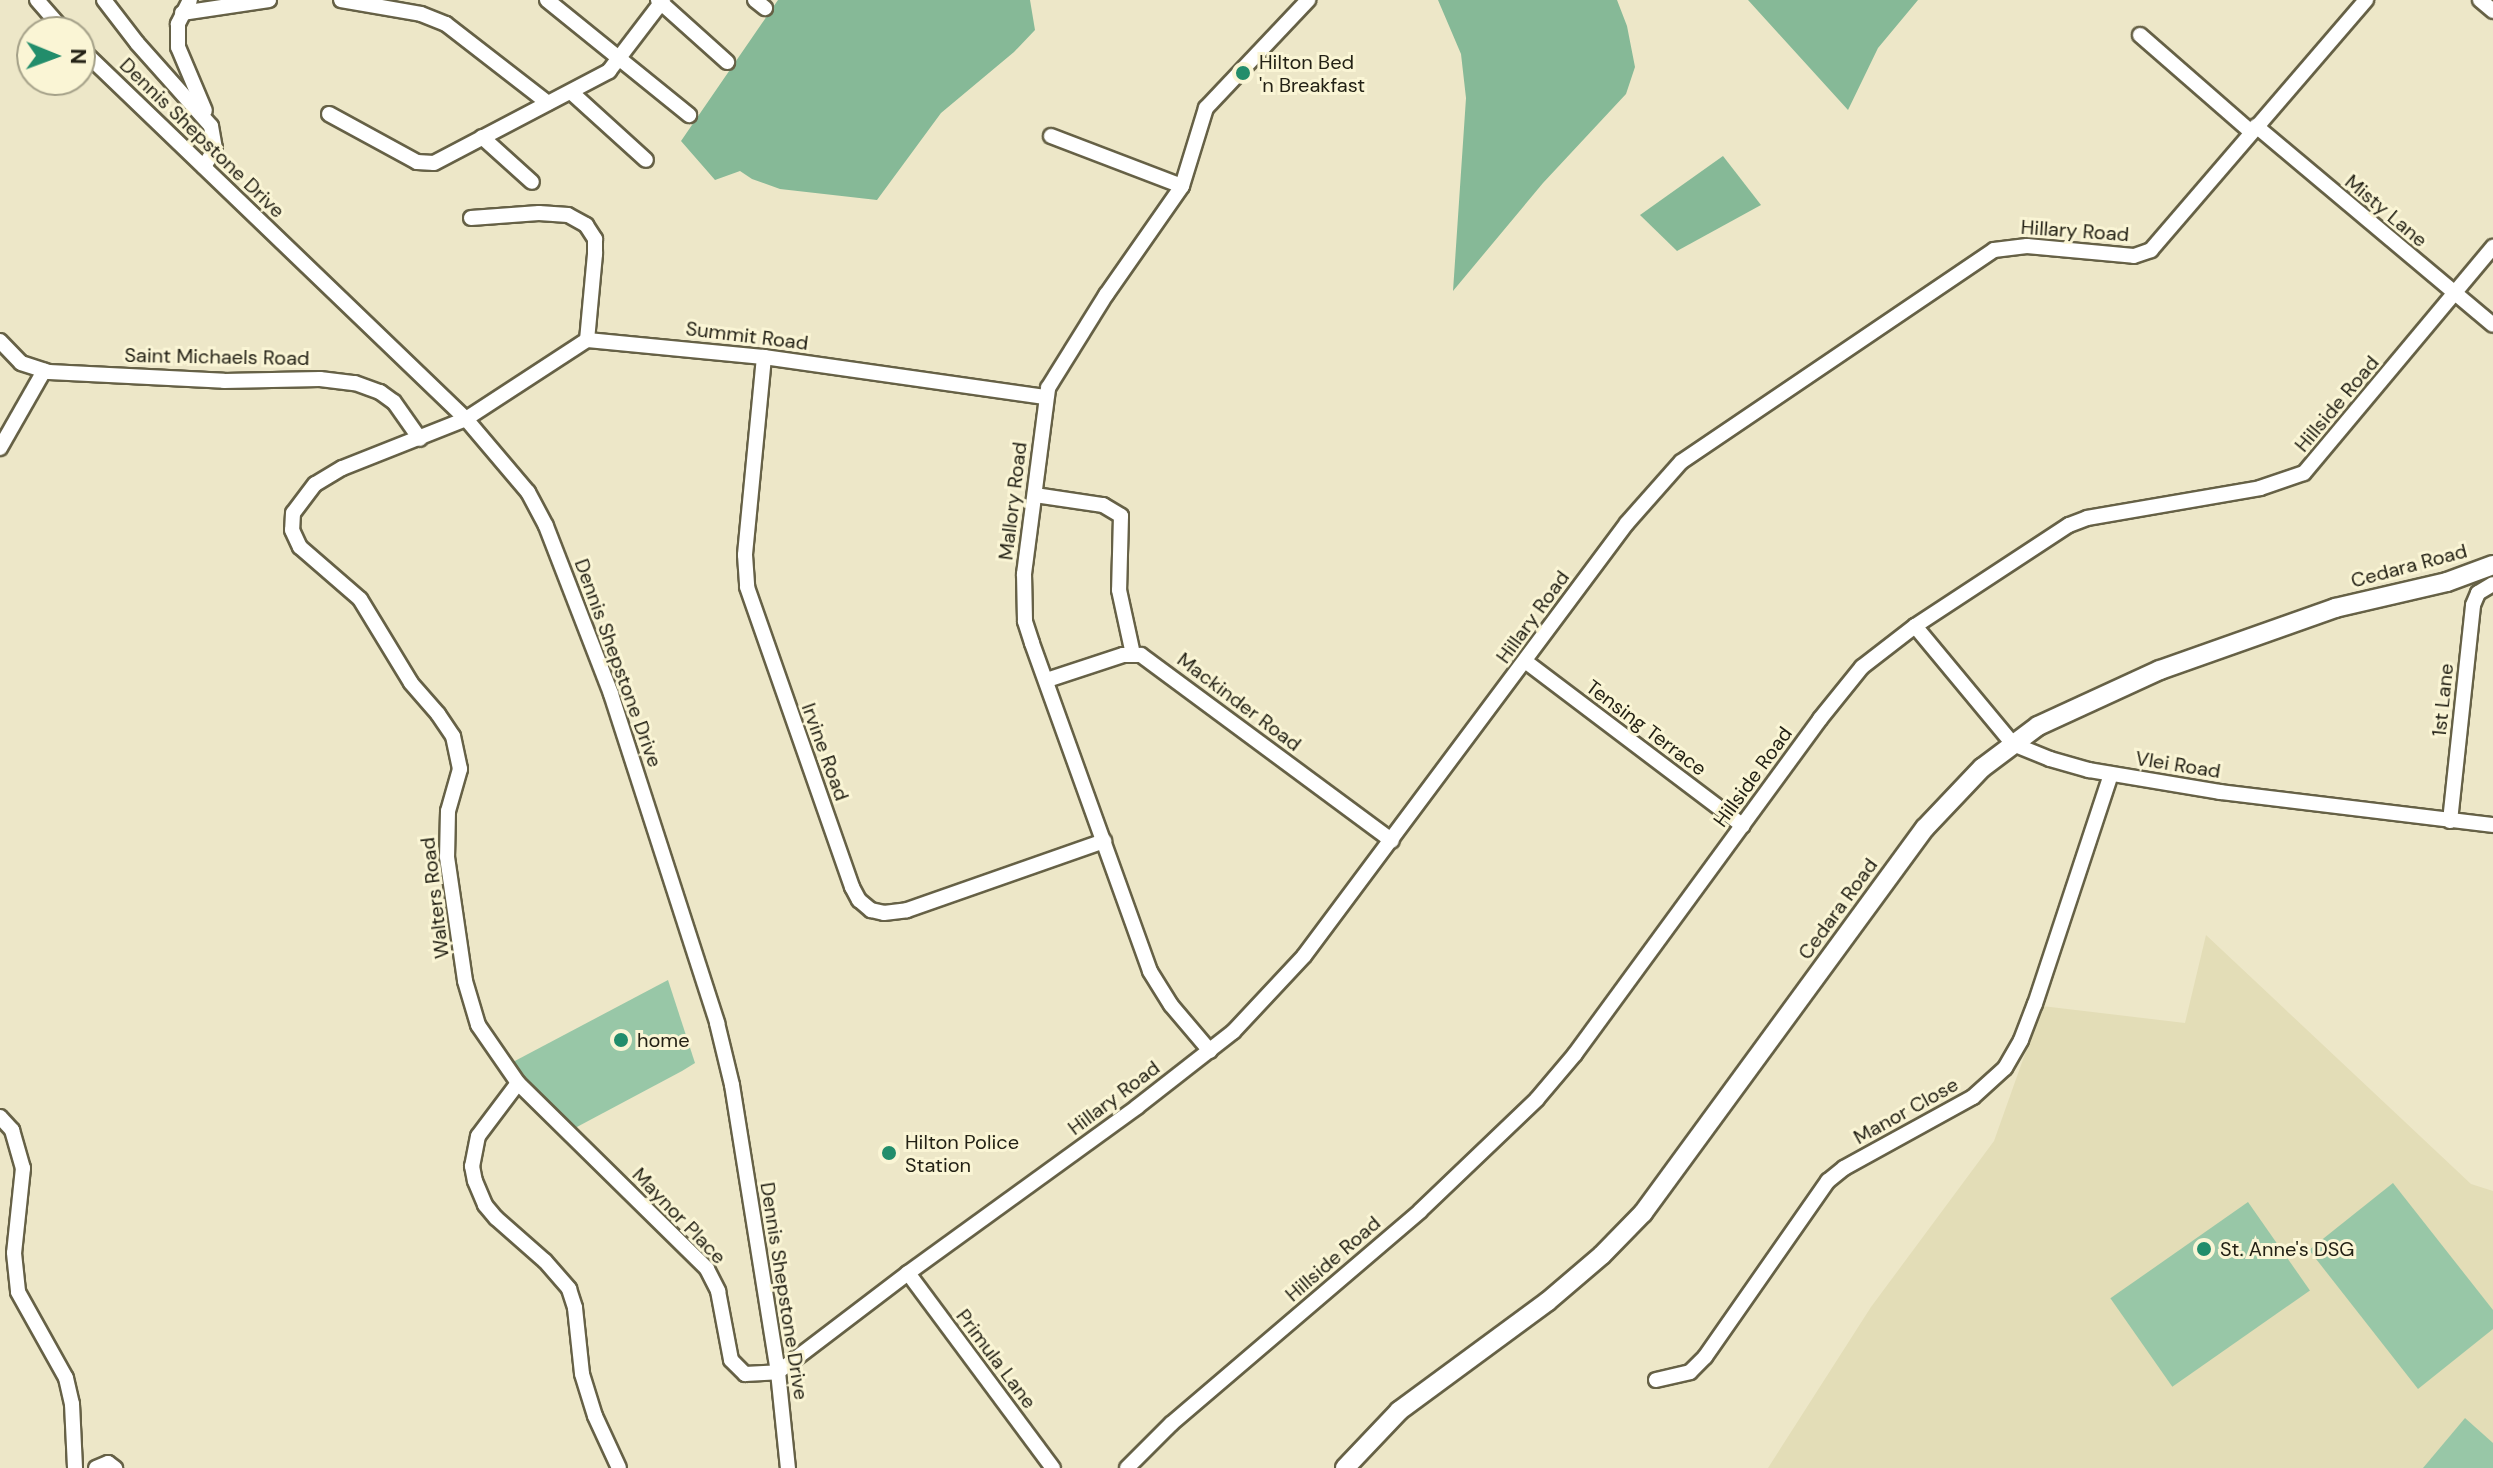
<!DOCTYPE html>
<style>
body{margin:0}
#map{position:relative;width:2493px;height:1468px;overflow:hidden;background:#ede7c8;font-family:"DM Sans",sans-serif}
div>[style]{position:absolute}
.built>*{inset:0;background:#e3ddb7}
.green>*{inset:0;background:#98c7a7;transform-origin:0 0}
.forest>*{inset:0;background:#86b997}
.roads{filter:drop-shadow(2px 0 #666146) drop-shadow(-2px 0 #666146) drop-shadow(0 2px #666146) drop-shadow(0 -2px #666146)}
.minor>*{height:14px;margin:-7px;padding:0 7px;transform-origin:7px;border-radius:7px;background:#fff}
.major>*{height:18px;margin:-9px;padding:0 9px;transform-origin:9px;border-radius:9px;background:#fff}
.dots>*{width:22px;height:22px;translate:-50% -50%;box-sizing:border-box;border:4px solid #faf5d5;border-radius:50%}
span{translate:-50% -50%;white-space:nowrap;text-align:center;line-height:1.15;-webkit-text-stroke:6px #faf5d5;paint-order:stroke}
.poi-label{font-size:20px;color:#232115}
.left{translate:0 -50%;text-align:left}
.street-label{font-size:20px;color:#232115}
.north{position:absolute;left:16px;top:16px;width:80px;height:80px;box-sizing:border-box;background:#faf5d5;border:2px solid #a4a088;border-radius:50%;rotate:91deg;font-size:22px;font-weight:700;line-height:32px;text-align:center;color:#232115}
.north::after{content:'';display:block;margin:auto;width:28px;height:36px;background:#228d6b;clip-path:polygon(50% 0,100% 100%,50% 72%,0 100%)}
</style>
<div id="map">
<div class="built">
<i style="clip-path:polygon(2206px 935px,2471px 1184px,2493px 1191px,2493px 1468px,1768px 1468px,1871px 1307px,1994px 1141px,2042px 1006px,2185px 1023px)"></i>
</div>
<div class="green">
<i style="clip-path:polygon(668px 980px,695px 1063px,682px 1071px,575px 1128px,511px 1063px)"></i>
<i style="clip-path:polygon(2393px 1183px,2493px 1310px,2493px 1329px,2418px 1389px,2309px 1250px)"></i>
<i style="left:2248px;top:1202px;width:108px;height:168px;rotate:55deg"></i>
<i style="clip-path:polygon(2465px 1418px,2493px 1443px,2493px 1468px,2423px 1468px)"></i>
</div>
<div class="forest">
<i style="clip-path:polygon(778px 0,1030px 0,1035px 30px,1014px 52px,941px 113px,877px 200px,780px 189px,752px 179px,740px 171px,715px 180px,681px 141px)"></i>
<i style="clip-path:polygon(1438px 0,1617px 0,1627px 26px,1635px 67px,1626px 94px,1543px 183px,1453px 291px,1466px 98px,1461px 54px)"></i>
<i style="clip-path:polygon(1748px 0,1918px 0,1878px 48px,1848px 110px)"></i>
<i style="clip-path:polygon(1723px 156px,1761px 205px,1677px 251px,1640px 215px)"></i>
</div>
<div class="roads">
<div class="minor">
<i style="left:37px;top:0;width:43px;rotate:48.8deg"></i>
<i style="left:104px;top:0;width:54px;rotate:52.5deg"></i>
<i style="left:137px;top:43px;width:111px;rotate:48.3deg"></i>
<i style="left:211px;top:126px;width:22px;rotate:80deg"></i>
<i style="left:215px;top:148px;width:22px;rotate:120deg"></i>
<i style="left:190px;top:0;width:27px;rotate:117deg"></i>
<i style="left:178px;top:24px;width:23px;rotate:90deg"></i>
<i style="left:178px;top:47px;width:69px;rotate:67.1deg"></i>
<i style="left:341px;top:0;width:81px;rotate:9.9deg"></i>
<i style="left:421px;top:14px;width:27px;rotate:22deg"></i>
<i style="left:446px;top:24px;width:129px;rotate:37.8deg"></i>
<i style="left:547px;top:0;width:183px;rotate:39deg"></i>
<i style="left:658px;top:0;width:93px;rotate:41.9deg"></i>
<i style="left:755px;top:0;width:13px;rotate:39deg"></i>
<i style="left:2480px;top:0;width:17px;rotate:40deg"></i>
<i style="left:182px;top:13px;width:88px;rotate:-8.5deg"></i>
<i style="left:2140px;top:35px;width:147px;rotate:41.1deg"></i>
<i style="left:80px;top:48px;width:535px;rotate:43.86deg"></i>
<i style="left:466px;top:419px;width:96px;rotate:49.7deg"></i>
<i style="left:528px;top:492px;width:38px;rotate:62deg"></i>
<i style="left:546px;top:526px;width:180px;rotate:68.8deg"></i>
<i style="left:611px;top:694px;width:346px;rotate:72.1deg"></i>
<i style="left:717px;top:1023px;width:64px;rotate:76.4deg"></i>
<i style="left:732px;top:1085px;width:291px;rotate:80.9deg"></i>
<i style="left:778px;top:1372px;width:97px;rotate:84.1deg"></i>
<i style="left:571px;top:92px;width:101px;rotate:42.2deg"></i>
<i style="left:329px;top:114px;width:100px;rotate:28.6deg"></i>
<i style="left:417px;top:162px;width:17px;rotate:3deg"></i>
<i style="left:434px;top:163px;width:198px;rotate:-27.7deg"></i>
<i style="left:609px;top:71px;width:89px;rotate:-52.7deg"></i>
<i style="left:2256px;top:126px;width:309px;rotate:40deg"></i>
<i style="left:1051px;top:136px;width:140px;rotate:20.9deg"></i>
<i style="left:482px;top:137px;width:67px;rotate:42deg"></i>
<i style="left:471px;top:218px;width:68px;rotate:-4.2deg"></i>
<i style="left:539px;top:213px;width:29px;rotate:4deg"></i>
<i style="left:568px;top:215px;width:21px;rotate:29deg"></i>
<i style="left:586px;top:225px;width:17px;rotate:57deg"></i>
<i style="left:595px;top:239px;width:15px;rotate:90deg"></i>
<i style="left:595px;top:254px;width:86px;rotate:95.3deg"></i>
<i style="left:0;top:341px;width:30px;rotate:46deg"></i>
<i style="left:21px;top:363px;width:29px;rotate:18deg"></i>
<i style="left:49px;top:372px;width:175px;rotate:2.9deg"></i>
<i style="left:224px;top:381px;width:96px;rotate:-1.2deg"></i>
<i style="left:320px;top:379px;width:35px;rotate:7deg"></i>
<i style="left:355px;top:383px;width:27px;rotate:20deg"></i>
<i style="left:380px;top:392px;width:17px;rotate:36deg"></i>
<i style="left:394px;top:402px;width:45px;rotate:54.9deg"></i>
<i style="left:764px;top:357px;width:199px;rotate:95.5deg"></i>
<i style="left:745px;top:555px;width:32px;rotate:86deg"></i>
<i style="left:747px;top:587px;width:318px;rotate:70.7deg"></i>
<i style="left:852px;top:887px;width:15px;rotate:62deg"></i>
<i style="left:859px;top:900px;width:16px;rotate:40deg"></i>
<i style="left:871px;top:910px;width:13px;rotate:13deg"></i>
<i style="left:884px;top:913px;width:23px;rotate:-7deg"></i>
<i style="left:907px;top:910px;width:209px;rotate:-19.3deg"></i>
<i style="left:1045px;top:397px;width:284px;rotate:-171.9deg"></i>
<i style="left:764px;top:357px;width:178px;rotate:-174.5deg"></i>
<i style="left:587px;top:340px;width:145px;rotate:146.9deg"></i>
<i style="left:466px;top:419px;width:133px;rotate:158.4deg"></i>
<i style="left:342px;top:468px;width:31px;rotate:149deg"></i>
<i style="left:315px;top:484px;width:36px;rotate:127deg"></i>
<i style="left:293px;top:513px;width:17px;rotate:93deg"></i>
<i style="left:292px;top:530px;width:19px;rotate:65deg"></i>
<i style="left:300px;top:547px;width:79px;rotate:40.9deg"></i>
<i style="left:360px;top:599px;width:98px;rotate:58.7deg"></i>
<i style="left:411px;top:683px;width:41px;rotate:48.9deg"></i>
<i style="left:438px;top:714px;width:27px;rotate:56deg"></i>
<i style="left:453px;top:736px;width:34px;rotate:78deg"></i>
<i style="left:460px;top:769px;width:44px;rotate:105.9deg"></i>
<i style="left:448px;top:811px;width:46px;rotate:91.2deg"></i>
<i style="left:447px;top:857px;width:125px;rotate:81.7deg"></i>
<i style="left:465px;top:981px;width:46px;rotate:73.5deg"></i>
<i style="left:478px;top:1025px;width:70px;rotate:55.4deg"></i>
<i style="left:518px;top:1083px;width:265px;rotate:44.5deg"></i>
<i style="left:707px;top:1269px;width:25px;rotate:63deg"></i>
<i style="left:718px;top:1291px;width:70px;rotate:79.3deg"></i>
<i style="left:731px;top:1360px;width:20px;rotate:45deg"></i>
<i style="left:745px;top:1374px;width:33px;rotate:-3deg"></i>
<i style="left:778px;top:1372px;width:163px;rotate:-37.3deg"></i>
<i style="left:908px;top:1273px;width:283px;rotate:-35.9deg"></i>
<i style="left:1137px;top:1107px;width:122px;rotate:-38deg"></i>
<i style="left:1233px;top:1032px;width:104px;rotate:-46.9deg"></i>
<i style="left:1304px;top:956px;width:540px;rotate:-53.28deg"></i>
<i style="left:1627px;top:523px;width:81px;rotate:-48.5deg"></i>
<i style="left:1681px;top:462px;width:378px;rotate:-34.1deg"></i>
<i style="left:1994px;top:250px;width:33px;rotate:-7deg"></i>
<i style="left:2027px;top:246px;width:107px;rotate:5.3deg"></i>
<i style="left:2134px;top:256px;width:18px;rotate:-19deg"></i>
<i style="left:2151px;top:250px;width:330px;rotate:-49.3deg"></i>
<i style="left:0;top:448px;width:89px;rotate:-60.3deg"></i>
<i style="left:1035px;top:495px;width:69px;rotate:8.4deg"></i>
<i style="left:1103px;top:505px;width:21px;rotate:31deg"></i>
<i style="left:1121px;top:516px;width:74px;rotate:91.5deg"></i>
<i style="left:1119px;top:590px;width:66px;rotate:77.7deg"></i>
<i style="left:1915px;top:626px;width:153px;rotate:50.3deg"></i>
<i style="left:2013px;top:744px;width:40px;rotate:22deg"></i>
<i style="left:2050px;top:759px;width:41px;rotate:15.8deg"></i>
<i style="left:2089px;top:770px;width:133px;rotate:9.5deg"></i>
<i style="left:2220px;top:792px;width:275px;rotate:6.9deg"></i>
<i style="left:1525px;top:661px;width:273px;rotate:37.1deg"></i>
<i style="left:1047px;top:680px;width:80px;rotate:-18.2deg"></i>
<i style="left:1123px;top:655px;width:18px"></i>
<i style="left:1141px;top:655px;width:312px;rotate:36.5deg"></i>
<i style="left:2450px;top:821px;width:217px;rotate:-83.9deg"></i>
<i style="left:2473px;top:605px;width:13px;rotate:-67deg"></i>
<i style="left:2478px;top:593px;width:17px;rotate:-31deg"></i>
<i style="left:1210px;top:1051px;width:60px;rotate:-130.3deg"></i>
<i style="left:1171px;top:1005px;width:40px;rotate:-122deg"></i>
<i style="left:1150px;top:971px;width:349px;rotate:-109.8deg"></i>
<i style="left:1032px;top:643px;width:23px;rotate:-108deg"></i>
<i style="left:1025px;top:621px;width:47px;rotate:-91.2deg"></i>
<i style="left:1024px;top:574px;width:188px;rotate:-82.6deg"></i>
<i style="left:1048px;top:388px;width:110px;rotate:-58.1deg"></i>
<i style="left:1106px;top:295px;width:133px;rotate:-55.1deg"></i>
<i style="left:1182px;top:186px;width:82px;rotate:-72.9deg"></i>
<i style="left:1206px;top:108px;width:149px;rotate:-46.6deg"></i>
<i style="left:518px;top:1083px;width:66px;rotate:127deg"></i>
<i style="left:478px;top:1136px;width:31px;rotate:101deg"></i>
<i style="left:472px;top:1166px;width:15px;rotate:79deg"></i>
<i style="left:475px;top:1181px;width:26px;rotate:67deg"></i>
<i style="left:485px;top:1205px;width:17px;rotate:50deg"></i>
<i style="left:496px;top:1218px;width:65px;rotate:41.3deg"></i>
<i style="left:545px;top:1261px;width:37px;rotate:49deg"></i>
<i style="left:569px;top:1289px;width:20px;rotate:72deg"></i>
<i style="left:575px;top:1308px;width:66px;rotate:83.9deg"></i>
<i style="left:582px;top:1374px;width:44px;rotate:72.8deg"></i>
<i style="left:595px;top:1416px;width:57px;rotate:65.2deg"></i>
<i style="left:0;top:1117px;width:18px;rotate:47deg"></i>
<i style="left:12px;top:1130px;width:40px;rotate:74deg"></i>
<i style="left:23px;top:1168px;width:85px;rotate:96deg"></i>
<i style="left:14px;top:1253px;width:39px;rotate:84deg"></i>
<i style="left:18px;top:1292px;width:98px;rotate:60.8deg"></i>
<i style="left:66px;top:1378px;width:27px;rotate:77deg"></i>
<i style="left:72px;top:1404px;width:64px;rotate:87.3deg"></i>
<i style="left:908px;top:1273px;width:243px;rotate:53.4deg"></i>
<i style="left:1656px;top:1380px;width:35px;rotate:-13deg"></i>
<i style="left:1690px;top:1372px;width:21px;rotate:-45deg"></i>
<i style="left:1705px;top:1357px;width:215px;rotate:-55.1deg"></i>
<i style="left:1828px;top:1181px;width:21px;rotate:-39deg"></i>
<i style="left:1844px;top:1168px;width:147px;rotate:-28.8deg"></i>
<i style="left:1973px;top:1097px;width:43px;rotate:-42.2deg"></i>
<i style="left:2005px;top:1068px;width:32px;rotate:-60deg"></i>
<i style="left:2021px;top:1040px;width:39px;rotate:-69deg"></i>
<i style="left:2035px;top:1004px;width:242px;rotate:-71.7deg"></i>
<i style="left:96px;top:1468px;width:13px;rotate:-23deg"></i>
<i style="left:108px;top:1463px;width:9px;rotate:36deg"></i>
<i style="left:1127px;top:1468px;width:62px;rotate:-45deg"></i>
<i style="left:1171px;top:1424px;width:328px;rotate:-40.5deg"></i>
<i style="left:1420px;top:1211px;width:162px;rotate:-43.7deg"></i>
<i style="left:1537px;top:1099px;width:59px;rotate:-49.8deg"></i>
<i style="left:1575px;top:1054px;width:415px;rotate:-53.8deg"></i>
<i style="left:1820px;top:719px;width:67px;rotate:-51.1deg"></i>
<i style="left:1862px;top:667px;width:67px;rotate:-37.7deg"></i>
<i style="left:1915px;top:626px;width:184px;rotate:-33.3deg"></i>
<i style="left:2069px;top:525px;width:19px;rotate:-21deg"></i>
<i style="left:2087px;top:518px;width:176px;rotate:-9.8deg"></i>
<i style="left:2260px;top:488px;width:46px;rotate:-18.8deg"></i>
<i style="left:2304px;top:473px;width:295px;rotate:-50.1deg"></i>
</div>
<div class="major">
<i style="left:1345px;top:1468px;width:79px;rotate:-46.5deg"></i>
<i style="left:1399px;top:1411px;width:184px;rotate:-36.4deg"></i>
<i style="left:1547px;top:1302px;width:72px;rotate:-40.5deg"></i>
<i style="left:1602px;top:1255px;width:59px;rotate:-45.7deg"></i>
<i style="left:1643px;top:1213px;width:477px;rotate:-53.8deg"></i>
<i style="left:1925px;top:828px;width:83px;rotate:-46.5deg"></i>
<i style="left:1982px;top:768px;width:70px;rotate:-36.9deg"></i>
<i style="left:2038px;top:726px;width:134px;rotate:-24.7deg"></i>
<i style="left:2160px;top:670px;width:186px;rotate:-19.5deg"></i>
<i style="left:2335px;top:608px;width:115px;rotate:-13.1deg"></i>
<i style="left:2447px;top:582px;width:49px;rotate:-20.3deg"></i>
</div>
</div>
<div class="dots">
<i style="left:1243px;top:73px;background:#228d6b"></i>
<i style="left:621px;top:1040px;background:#228d6b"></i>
<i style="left:889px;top:1153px;background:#228d6b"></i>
<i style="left:2204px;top:1249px;background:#228d6b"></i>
</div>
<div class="poi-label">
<span class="left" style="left:1259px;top:74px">Hilton Bed<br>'n Breakfast</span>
<span class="left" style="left:637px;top:1040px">home</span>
<span class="left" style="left:905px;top:1154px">Hilton Police<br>Station</span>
<span class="left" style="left:2220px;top:1249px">St. Anne's DSG</span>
</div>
<div class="street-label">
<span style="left:202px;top:138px;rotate:44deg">Dennis Shepstone Drive</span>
<span style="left:2386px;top:211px;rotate:40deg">Misty Lane</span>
<span style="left:2075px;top:231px;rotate:4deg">Hillary Road</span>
<span style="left:747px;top:336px;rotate:7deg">Summit Road</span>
<span style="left:217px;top:357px;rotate:1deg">Saint Michaels Road</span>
<span style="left:2337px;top:404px;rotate:-50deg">Hillside Road</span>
<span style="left:1013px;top:501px;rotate:-83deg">Mallory Road</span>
<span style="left:2409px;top:566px;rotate:-15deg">Cedara Road</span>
<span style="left:1533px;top:617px;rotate:-54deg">Hillary Road</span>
<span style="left:618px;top:663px;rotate:70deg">Dennis Shepstone Drive</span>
<span style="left:2443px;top:700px;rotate:-84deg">1st Lane</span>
<span style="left:1239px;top:702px;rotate:37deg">Mackinder Road</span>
<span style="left:1646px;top:728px;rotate:37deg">Tensing Terrace</span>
<span style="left:825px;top:752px;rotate:70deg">Irvine Road</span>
<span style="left:2178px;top:765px;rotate:9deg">Vlei Road</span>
<span style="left:1753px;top:777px;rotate:-54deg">Hillside Road</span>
<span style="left:435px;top:898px;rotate:-97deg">Walters Road</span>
<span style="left:1838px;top:909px;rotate:-54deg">Cedara Road</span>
<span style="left:1114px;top:1098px;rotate:-37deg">Hillary Road</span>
<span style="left:1906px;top:1111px;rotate:-29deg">Manor Close</span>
<span style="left:679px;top:1216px;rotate:46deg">Maynor Place</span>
<span style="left:1333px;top:1259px;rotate:-41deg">Hillside Road</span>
<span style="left:784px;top:1291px;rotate:81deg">Dennis Shepstone Drive</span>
<span style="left:996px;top:1359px;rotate:53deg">Primula Lane</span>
</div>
<div class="north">N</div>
</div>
